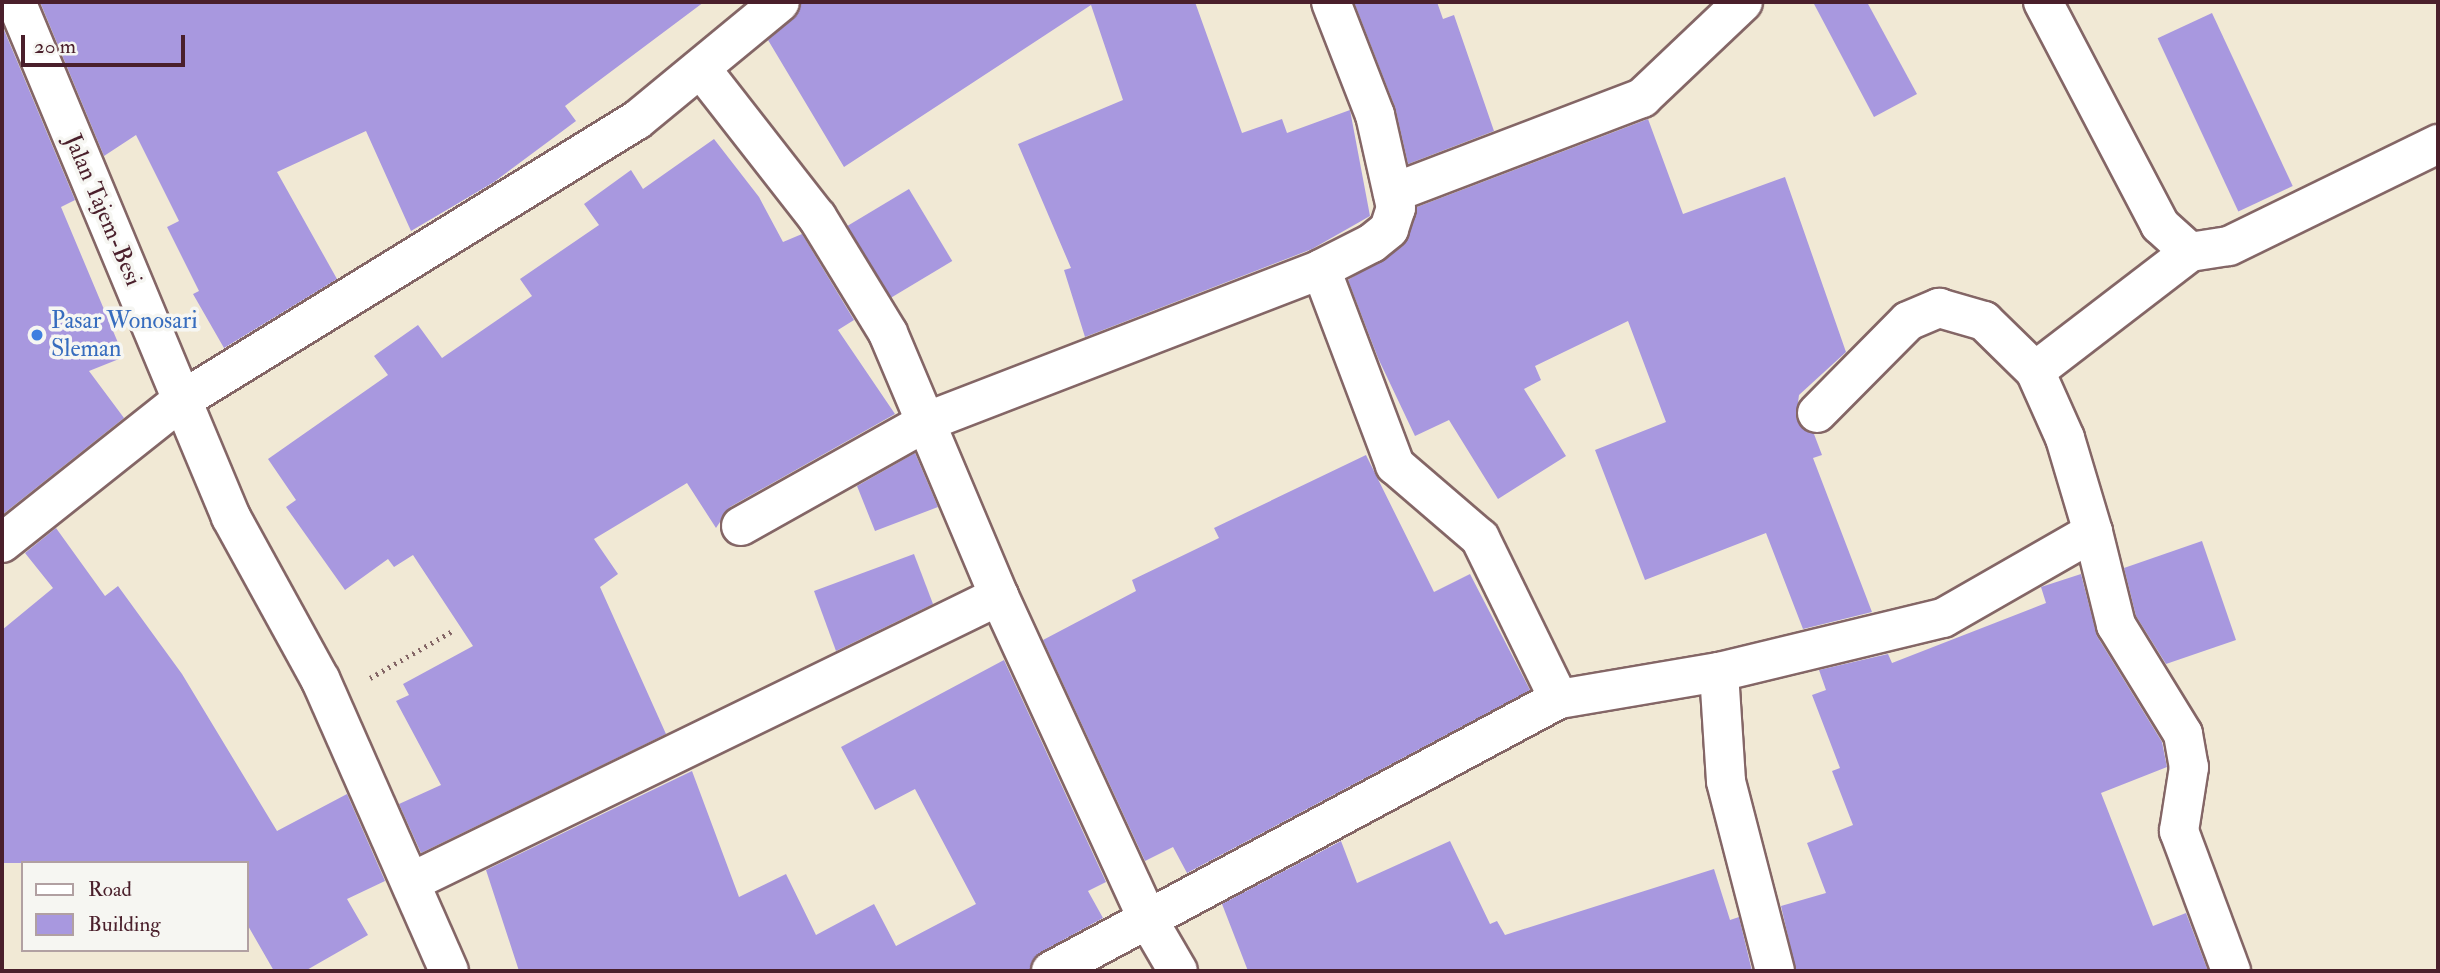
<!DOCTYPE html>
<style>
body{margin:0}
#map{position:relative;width:2440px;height:973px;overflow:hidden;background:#f1e9d5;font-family:"IM FELL Double Pica",serif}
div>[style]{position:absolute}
.building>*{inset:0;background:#a898df;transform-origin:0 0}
.path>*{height:4.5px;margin-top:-2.25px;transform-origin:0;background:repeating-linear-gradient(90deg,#846666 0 2px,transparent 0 7px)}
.roads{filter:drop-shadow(2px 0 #846666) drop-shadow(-2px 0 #846666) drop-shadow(0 2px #846666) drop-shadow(0 -2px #846666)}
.street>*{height:38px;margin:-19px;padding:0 19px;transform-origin:19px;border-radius:19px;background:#fff}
.secondary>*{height:38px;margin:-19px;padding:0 19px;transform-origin:19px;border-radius:19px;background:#fff}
.dots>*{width:19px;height:19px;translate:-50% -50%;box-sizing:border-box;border:4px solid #f6f6f2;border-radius:50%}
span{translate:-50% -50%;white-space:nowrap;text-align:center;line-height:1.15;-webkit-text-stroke:7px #f6f6f2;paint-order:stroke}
.street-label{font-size:24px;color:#4a1f2b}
.shop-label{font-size:24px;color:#366cbe}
.left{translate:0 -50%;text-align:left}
.frame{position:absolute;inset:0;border:4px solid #4a1f2b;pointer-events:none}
.legend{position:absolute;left:21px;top:861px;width:228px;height:91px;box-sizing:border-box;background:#f6f6f2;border:2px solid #b1a0a2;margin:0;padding:9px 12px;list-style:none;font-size:21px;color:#4a1f2b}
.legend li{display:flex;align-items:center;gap:14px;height:35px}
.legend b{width:35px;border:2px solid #b1a0a2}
.scale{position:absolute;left:21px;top:35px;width:164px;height:32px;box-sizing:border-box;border:4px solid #4a1f2b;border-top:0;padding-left:9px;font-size:21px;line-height:24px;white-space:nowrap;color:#4a1f2b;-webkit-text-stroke:5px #f6f6f2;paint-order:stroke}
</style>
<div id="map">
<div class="building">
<i style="clip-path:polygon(40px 2px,704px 2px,565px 106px,576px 121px,494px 182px,411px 231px,366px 131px,277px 172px,337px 279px,224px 348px,193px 294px,199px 291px,167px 227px,179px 221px,136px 135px,104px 156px)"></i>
<i style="clip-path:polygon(801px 2px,1195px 2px,1242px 133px,1282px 119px,1287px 133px,1350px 110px,1370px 216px,1312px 249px,1085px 337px,1064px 270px,1071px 268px,1018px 144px,1123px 100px,1091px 5px,844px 167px,768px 40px,794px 18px)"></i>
<i style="clip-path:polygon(1354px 2px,1437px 2px,1443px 19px,1454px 15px,1494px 131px,1408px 164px,1395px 107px)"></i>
<i style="clip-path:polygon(1813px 2px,1867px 2px,1917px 94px,1874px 117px)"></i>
<i style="left:2212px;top:13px;width:191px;height:60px;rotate:65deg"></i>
<i style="clip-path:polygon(2px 25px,75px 200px,61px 207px,124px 357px,89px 371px,124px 418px,2px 515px)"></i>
<i style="clip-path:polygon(1648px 119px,1683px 214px,1785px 177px,1846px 352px,1799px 395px,1796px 418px,1814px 434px,1822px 455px,1813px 458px,1872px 612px,1803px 629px,1766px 533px,1645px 580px,1595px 450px,1666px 422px,1628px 321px,1535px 366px,1541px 380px,1524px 389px,1566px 456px,1498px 499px,1449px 420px,1415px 436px,1378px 358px,1348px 280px,1403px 246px,1417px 207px)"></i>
<i style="clip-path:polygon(714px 139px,759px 197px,783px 242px,802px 234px,854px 320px,838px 330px,895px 414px,730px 507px,716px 528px,687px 483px,594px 539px,618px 574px,600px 587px,666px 734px,421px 853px,399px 804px,441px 785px,396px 701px,409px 695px,403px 684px,473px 646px,413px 555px,394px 567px,388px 559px,345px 590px,286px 507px,296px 500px,268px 459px,388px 375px,374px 356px,418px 325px,442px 358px,532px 296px,520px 279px,599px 225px,584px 204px,631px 170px,643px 189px)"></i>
<i style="left:909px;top:189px;width:84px;height:72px;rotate:59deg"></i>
<i style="clip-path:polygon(915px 453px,938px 507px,875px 531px,857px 486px)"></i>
<i style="clip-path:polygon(1366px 455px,1434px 592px,1470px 574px,1530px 690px,1187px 873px,1173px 847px,1145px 861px,1043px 640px,1136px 591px,1132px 580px,1219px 538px,1214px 528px)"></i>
<i style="clip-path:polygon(56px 528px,105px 596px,118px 586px,182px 674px,277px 831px,347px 794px,385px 881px,347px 899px,368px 935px,305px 971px,274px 971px,247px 924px,247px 863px,2px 863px,2px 630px,53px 588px,25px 553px)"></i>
<i style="clip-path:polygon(2202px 541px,2236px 640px,2166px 664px,2136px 616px,2124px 568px)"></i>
<i style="clip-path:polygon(914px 554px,933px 604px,836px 651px,814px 591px)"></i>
<i style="clip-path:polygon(2081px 574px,2097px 636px,2162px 742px,2167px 767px,2101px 793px,2153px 926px,2186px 913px,2208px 971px,1796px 971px,1781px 906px,1826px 893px,1807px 843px,1853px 825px,1832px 771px,1840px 768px,1812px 695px,1826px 690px,1819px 670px,1888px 654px,1892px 663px,2046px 603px,2041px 587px)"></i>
<i style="clip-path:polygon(1004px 660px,1106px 882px,1088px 891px,1103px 918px,1041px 952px,1029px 971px,519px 971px,486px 870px,692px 771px,739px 897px,786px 874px,816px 935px,874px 904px,896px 946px,976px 904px,915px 789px,875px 810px,841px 747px)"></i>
<i style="clip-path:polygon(1341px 841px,1357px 883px,1450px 841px,1490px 924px,1497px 921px,1505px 935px,1714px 869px,1730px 920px,1739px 917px,1752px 971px,1248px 971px,1222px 904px)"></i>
</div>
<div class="path">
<i style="left:370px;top:678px;width:97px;rotate:-29.7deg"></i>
</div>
<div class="roads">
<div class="street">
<i style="left:2043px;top:2px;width:252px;rotate:62.3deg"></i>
<i style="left:2160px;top:225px;width:40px;rotate:42deg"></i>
<i style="left:2190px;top:252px;width:39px;rotate:-9deg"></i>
<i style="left:2229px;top:246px;width:233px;rotate:-26deg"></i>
<i style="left:702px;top:70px;width:187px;rotate:52deg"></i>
<i style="left:817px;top:217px;width:136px;rotate:58.5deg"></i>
<i style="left:888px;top:333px;width:285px;rotate:67.1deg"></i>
<i style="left:999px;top:596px;width:354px;rotate:65.3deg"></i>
<i style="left:1147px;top:918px;width:61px;rotate:59.7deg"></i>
<i style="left:1393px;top:193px;width:267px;rotate:-20.9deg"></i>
<i style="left:1642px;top:98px;width:139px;rotate:-43.5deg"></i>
<i style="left:1321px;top:269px;width:210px;rotate:69.3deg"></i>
<i style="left:1395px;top:465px;width:112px;rotate:40.7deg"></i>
<i style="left:1480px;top:538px;width:179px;rotate:63.9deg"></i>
<i style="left:1817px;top:413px;width:129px;rotate:-45.3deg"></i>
<i style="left:1908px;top:321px;width:34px;rotate:-23deg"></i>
<i style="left:1939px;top:308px;width:47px;rotate:16.1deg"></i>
<i style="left:1984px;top:321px;width:71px;rotate:44.4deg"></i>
<i style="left:2035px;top:371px;width:195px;rotate:-37.5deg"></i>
<i style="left:741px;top:526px;width:214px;rotate:-29.3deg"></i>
<i style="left:928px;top:421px;width:421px;rotate:-21.1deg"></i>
<i style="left:1321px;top:269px;width:57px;rotate:-27deg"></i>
<i style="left:1372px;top:243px;width:22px;rotate:-39deg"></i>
<i style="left:1389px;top:229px;width:22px;rotate:-72deg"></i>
<i style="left:1396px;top:208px;width:95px;rotate:-102.7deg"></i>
<i style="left:1375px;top:115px;width:121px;rotate:-111.3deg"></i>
<i style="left:2093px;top:532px;width:96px;rotate:76.1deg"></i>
<i style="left:2116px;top:625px;width:128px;rotate:58.4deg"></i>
<i style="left:2183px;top:734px;width:34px;rotate:80deg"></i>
<i style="left:2189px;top:767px;width:65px;rotate:98.9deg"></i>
<i style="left:2179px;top:831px;width:149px;rotate:69.6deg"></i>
<i style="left:411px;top:882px;width:654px;rotate:-25.94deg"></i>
<i style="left:449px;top:971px;width:319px;rotate:-113.8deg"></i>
<i style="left:320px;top:679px;width:185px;rotate:-118.8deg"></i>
<i style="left:231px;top:517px;width:127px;rotate:-112.7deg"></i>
<i style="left:182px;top:400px;width:534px;rotate:-31.61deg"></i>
<i style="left:637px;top:120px;width:185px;rotate:-39.5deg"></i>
<i style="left:1051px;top:971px;width:576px;rotate:-28.17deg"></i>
<i style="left:1559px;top:699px;width:162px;rotate:-9.6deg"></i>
<i style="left:1775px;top:971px;width:196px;rotate:-104.5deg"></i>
<i style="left:1726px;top:781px;width:109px;rotate:-93.7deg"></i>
<i style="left:1719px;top:672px;width:230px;rotate:-13.6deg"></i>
<i style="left:1943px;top:618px;width:173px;rotate:-29.8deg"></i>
<i style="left:2093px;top:532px;width:98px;rotate:-106.6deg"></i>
<i style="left:2065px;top:438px;width:73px;rotate:-114.1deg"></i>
</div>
<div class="secondary">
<i style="left:2px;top:543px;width:230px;rotate:-38.5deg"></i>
<i style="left:182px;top:400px;width:431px;rotate:-112.6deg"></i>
</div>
</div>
<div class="dots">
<i style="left:37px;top:335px;background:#3f7fe0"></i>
</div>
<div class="street-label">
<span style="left:103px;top:210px;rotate:67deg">Jalan Tajem-Besi</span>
</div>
<div class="shop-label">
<span class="left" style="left:51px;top:335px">Pasar Wonosari<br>Sleman</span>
</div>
<div class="frame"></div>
<ul class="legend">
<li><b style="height:9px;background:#fff"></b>Road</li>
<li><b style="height:19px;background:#a898df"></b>Building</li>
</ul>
<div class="scale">20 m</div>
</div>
